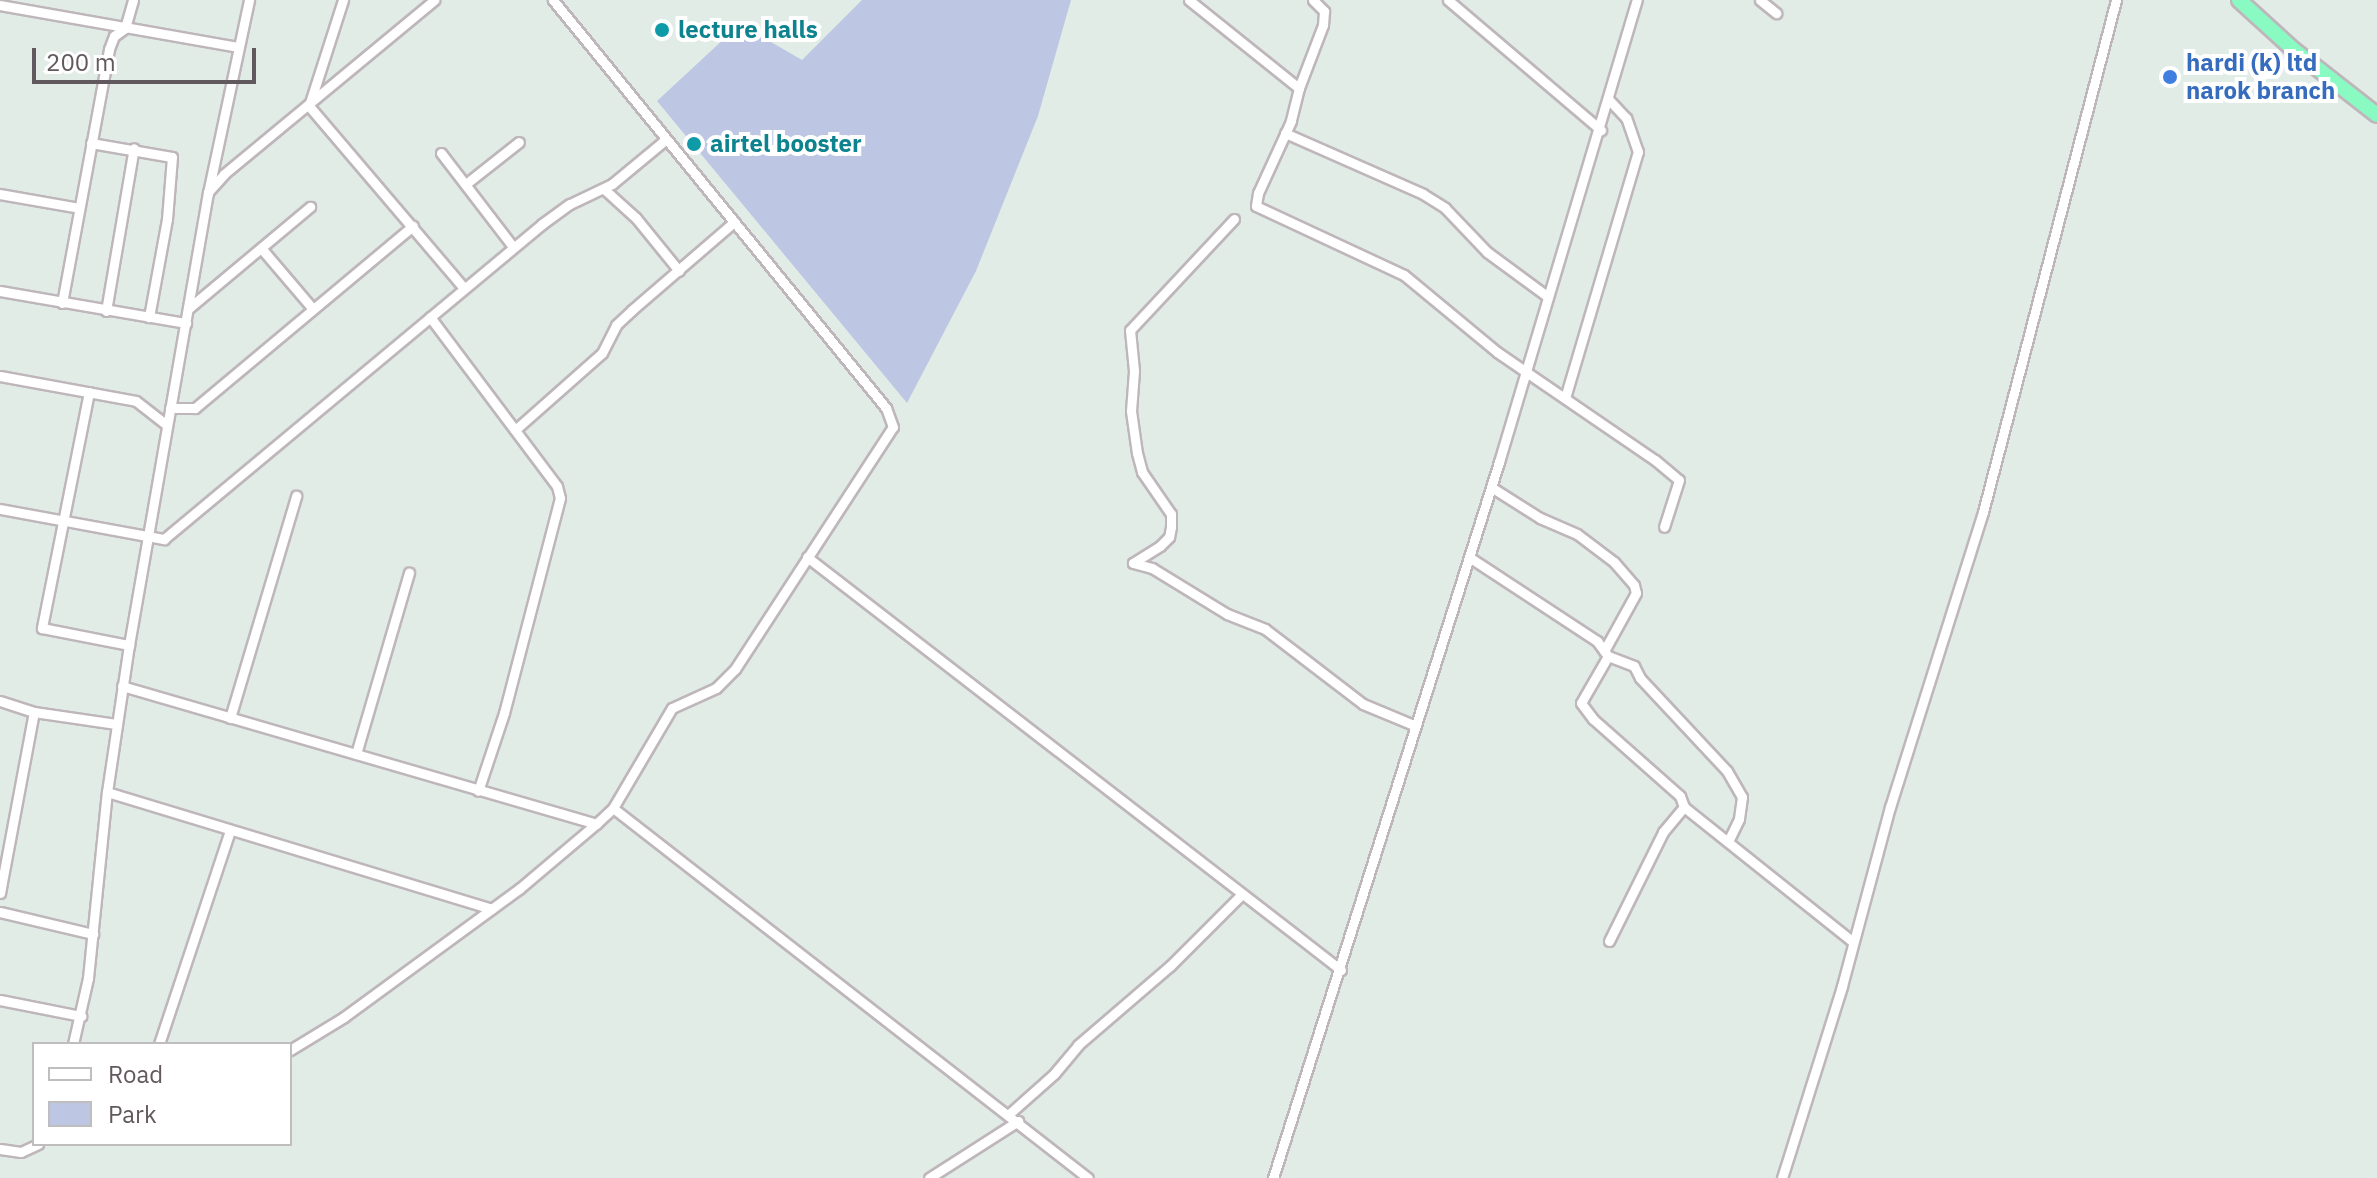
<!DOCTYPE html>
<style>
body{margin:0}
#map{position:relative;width:2377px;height:1178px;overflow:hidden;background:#e1ece7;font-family:"IBM Plex Sans",sans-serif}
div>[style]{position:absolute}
.green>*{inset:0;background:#bdc7e4}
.roads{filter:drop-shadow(2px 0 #beb6bb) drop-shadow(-2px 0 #beb6bb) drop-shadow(0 2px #beb6bb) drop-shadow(0 -2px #beb6bb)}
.minor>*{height:9px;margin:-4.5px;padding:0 4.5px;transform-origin:4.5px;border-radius:4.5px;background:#fff}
.highway>*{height:14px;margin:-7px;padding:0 7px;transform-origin:7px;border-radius:7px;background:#89fbc2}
.dots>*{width:22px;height:22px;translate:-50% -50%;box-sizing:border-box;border:4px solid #fff;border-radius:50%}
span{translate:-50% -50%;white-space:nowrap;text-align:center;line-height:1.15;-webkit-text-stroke:8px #fff;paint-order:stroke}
.culture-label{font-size:24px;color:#0d838f;font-weight:700}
.left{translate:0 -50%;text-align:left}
.shop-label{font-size:24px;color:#366cbe;font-weight:700}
.legend{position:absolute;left:32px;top:1042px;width:260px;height:104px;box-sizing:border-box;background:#fff;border:2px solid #c0bdbf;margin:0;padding:10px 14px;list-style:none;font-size:24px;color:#62595f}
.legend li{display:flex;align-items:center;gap:16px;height:40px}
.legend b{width:40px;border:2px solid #c0bdbf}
.scale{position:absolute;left:32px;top:48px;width:224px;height:36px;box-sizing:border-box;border:4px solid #62595f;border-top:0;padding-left:10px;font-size:24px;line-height:28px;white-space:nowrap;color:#62595f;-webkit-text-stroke:6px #fff;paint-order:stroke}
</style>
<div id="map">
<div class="green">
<i style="clip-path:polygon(862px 0,1071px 0,1038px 116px,976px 271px,907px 403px,657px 101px,740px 24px,802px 60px)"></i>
</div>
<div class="roads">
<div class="minor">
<i style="left:343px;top:0;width:111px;rotate:107.8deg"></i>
<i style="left:309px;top:106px;width:239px;rotate:49.6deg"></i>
<i style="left:1189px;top:0;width:141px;rotate:38.7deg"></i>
<i style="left:1313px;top:0;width:16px;rotate:45deg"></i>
<i style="left:1324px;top:11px;width:14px;rotate:94deg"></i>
<i style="left:1323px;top:25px;width:67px;rotate:110.9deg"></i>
<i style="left:1299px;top:88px;width:34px;rotate:104deg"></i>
<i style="left:1291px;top:121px;width:79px;rotate:114.6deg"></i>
<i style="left:1258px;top:193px;width:13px;rotate:99deg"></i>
<i style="left:1256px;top:206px;width:163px;rotate:25deg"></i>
<i style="left:1404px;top:275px;width:121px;rotate:39.6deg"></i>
<i style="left:1497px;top:352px;width:191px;rotate:34.4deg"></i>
<i style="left:1655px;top:460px;width:31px;rotate:40deg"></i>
<i style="left:1679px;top:480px;width:49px;rotate:107.7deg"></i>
<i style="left:1448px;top:0;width:201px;rotate:40.4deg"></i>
<i style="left:1760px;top:0;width:21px;rotate:39deg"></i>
<i style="left:0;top:5px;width:241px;rotate:10deg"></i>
<i style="left:1285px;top:133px;width:151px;rotate:23.8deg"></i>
<i style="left:1423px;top:194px;width:26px;rotate:32deg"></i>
<i style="left:1445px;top:208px;width:61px;rotate:46.3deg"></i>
<i style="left:1487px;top:252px;width:74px;rotate:36.3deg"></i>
<i style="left:91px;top:143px;width:82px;rotate:9.8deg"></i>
<i style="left:172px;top:157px;width:62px;rotate:94.6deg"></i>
<i style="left:167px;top:219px;width:100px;rotate:100.4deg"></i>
<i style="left:441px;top:153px;width:118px;rotate:52.5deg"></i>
<i style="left:467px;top:183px;width:66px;rotate:-38.3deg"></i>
<i style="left:604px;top:189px;width:43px;rotate:42.2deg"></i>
<i style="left:636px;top:218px;width:68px;rotate:50.9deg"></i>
<i style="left:208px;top:192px;width:24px;rotate:-48deg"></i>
<i style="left:224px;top:174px;width:273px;rotate:-39.6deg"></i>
<i style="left:0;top:194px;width:80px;rotate:10deg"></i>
<i style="left:1234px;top:219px;width:152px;rotate:133.1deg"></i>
<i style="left:1130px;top:330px;width:41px;rotate:84.4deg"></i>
<i style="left:1134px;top:371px;width:40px;rotate:94.3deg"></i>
<i style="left:1131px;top:411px;width:42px;rotate:81.9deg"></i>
<i style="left:1137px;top:453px;width:20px;rotate:75deg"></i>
<i style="left:1142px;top:472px;width:51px;rotate:55.4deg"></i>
<i style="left:1171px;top:514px;width:13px;rotate:90deg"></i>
<i style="left:1171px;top:527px;width:10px;rotate:101deg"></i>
<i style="left:1169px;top:537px;width:13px;rotate:135deg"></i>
<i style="left:1160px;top:546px;width:32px;rotate:148deg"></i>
<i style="left:1133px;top:563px;width:20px;rotate:15deg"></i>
<i style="left:1152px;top:568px;width:88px;rotate:31.5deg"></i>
<i style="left:1227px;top:614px;width:41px;rotate:21.5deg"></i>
<i style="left:1265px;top:629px;width:123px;rotate:37.4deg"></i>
<i style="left:1363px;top:704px;width:57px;rotate:22.5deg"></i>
<i style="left:261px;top:248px;width:80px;rotate:49.6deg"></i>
<i style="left:0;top:291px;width:189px;rotate:9.8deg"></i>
<i style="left:62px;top:303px;width:258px;rotate:-79.5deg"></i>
<i style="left:109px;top:49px;width:14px;rotate:-69deg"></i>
<i style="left:114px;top:36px;width:14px;rotate:-36deg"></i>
<i style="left:125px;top:28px;width:29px;rotate:-74deg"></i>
<i style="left:189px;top:308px;width:158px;rotate:-39.9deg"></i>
<i style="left:106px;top:311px;width:165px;rotate:-80.3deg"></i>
<i style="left:430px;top:317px;width:211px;rotate:53.1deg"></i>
<i style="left:557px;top:486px;width:12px;rotate:76deg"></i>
<i style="left:560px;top:498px;width:222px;rotate:104.6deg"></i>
<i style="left:504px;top:713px;width:82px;rotate:108.4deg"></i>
<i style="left:0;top:376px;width:138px;rotate:10.4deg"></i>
<i style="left:136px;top:401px;width:39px;rotate:38deg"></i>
<i style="left:89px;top:392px;width:241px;rotate:101.3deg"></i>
<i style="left:42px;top:628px;width:89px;rotate:11.1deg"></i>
<i style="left:1565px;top:398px;width:257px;rotate:-73.5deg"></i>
<i style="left:1638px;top:152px;width:36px;rotate:-109deg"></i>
<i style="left:1626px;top:118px;width:25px;rotate:-133deg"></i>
<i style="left:170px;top:408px;width:25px"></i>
<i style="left:195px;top:408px;width:284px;rotate:-39.9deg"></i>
<i style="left:515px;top:430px;width:116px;rotate:-41.5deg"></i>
<i style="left:602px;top:353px;width:31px;rotate:-63deg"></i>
<i style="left:616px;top:325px;width:22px;rotate:-43deg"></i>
<i style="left:632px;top:310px;width:135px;rotate:-40.8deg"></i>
<i style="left:1491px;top:487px;width:58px;rotate:32.3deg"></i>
<i style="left:1540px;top:518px;width:40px;rotate:23.4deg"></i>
<i style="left:1577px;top:534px;width:46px;rotate:37.1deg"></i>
<i style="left:1614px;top:562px;width:30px;rotate:49deg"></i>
<i style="left:1634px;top:585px;width:8px;rotate:76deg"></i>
<i style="left:1636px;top:593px;width:66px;rotate:118.9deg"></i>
<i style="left:0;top:509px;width:167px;rotate:10.4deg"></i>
<i style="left:164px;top:539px;width:492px;rotate:-39.8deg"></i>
<i style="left:542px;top:224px;width:34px;rotate:-36deg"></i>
<i style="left:570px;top:204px;width:47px;rotate:-25.5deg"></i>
<i style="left:612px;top:184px;width:69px;rotate:-39.7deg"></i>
<i style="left:807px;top:557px;width:675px;rotate:37.72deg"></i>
<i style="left:1469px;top:557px;width:153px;rotate:33.3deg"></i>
<i style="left:1597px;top:641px;width:19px;rotate:54deg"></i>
<i style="left:1608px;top:656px;width:54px;rotate:119.9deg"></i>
<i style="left:1581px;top:703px;width:20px;rotate:53deg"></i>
<i style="left:1593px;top:719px;width:116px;rotate:41.5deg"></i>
<i style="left:1680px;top:796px;width:12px;rotate:70deg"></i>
<i style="left:1684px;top:807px;width:216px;rotate:38.6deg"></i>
<i style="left:1608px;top:656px;width:28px;rotate:21deg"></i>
<i style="left:1634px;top:666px;width:13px;rotate:63deg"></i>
<i style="left:1640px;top:678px;width:127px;rotate:46.9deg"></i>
<i style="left:1727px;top:771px;width:30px;rotate:60deg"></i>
<i style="left:1742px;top:797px;width:22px;rotate:98deg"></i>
<i style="left:1739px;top:819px;width:25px;rotate:116deg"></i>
<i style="left:122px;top:686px;width:494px;rotate:16.2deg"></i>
<i style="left:596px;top:824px;width:23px;rotate:-43deg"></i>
<i style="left:613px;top:808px;width:116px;rotate:-59.5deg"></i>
<i style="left:672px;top:708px;width:48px;rotate:-24.4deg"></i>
<i style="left:716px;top:688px;width:27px;rotate:-45deg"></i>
<i style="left:735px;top:669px;width:289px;rotate:-56.9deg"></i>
<i style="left:893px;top:427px;width:20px;rotate:-110deg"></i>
<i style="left:886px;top:408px;width:527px;rotate:-129.22deg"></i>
<i style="left:0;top:701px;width:36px;rotate:18deg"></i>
<i style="left:34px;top:712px;width:83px;rotate:8.3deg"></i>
<i style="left:230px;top:718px;width:232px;rotate:-73.4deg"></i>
<i style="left:356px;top:754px;width:189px;rotate:-73.7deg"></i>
<i style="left:107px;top:792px;width:402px;rotate:16.9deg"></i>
<i style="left:613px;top:808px;width:602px;rotate:37.92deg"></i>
<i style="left:0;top:893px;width:184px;rotate:-79.4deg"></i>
<i style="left:0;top:912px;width:96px;rotate:13.3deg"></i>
<i style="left:1609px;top:941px;width:122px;rotate:-63.6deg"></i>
<i style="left:1663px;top:832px;width:33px;rotate:-50deg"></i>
<i style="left:0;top:1000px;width:83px;rotate:11.2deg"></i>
<i style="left:73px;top:1044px;width:68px;rotate:-77.2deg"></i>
<i style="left:88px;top:978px;width:187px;rotate:-84.2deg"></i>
<i style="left:107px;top:792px;width:149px;rotate:-81.5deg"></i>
<i style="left:129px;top:645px;width:459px;rotate:-80.1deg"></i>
<i style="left:208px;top:193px;width:197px;rotate:-78deg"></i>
<i style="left:159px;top:1044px;width:225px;rotate:-71.6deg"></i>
<i style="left:290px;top:1050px;width:63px;rotate:-31.4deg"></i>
<i style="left:344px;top:1017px;width:217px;rotate:-36.2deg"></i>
<i style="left:519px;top:889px;width:101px;rotate:-40.2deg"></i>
<i style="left:1009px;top:1114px;width:60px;rotate:-41.6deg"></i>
<i style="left:1054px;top:1074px;width:38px;rotate:-50deg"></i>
<i style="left:1078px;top:1045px;width:121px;rotate:-40.7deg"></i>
<i style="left:1170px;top:966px;width:100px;rotate:-45deg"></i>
<i style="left:0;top:1149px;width:21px;rotate:8deg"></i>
<i style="left:21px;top:1152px;width:19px;rotate:-25deg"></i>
<i style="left:929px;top:1178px;width:106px;rotate:-32.6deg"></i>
<i style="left:1273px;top:1178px;width:751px;rotate:-72.48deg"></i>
<i style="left:1499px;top:462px;width:482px;rotate:-73.4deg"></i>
<i style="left:1782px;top:1178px;width:201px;rotate:-72.6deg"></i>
<i style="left:1842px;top:986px;width:185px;rotate:-75deg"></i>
<i style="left:1890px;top:807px;width:309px;rotate:-72.5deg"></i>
<i style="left:1983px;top:512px;width:529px;rotate:-75.44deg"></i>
</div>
<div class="highway">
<i style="left:2239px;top:0;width:74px;rotate:42.3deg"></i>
<i style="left:2294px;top:50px;width:105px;rotate:38.1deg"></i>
</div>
</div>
<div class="dots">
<i style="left:662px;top:30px;background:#0f9aa8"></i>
<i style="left:2170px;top:77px;background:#3f7fe0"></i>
<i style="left:694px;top:144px;background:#0f9aa8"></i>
</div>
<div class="culture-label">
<span class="left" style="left:678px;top:30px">lecture halls</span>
<span class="left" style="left:710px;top:144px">airtel booster</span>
</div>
<div class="shop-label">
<span class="left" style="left:2186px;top:77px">hardi (k) ltd<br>narok branch</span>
</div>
<ul class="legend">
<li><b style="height:10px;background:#fff"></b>Road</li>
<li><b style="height:22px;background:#bdc7e4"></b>Park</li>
</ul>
<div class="scale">200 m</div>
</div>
